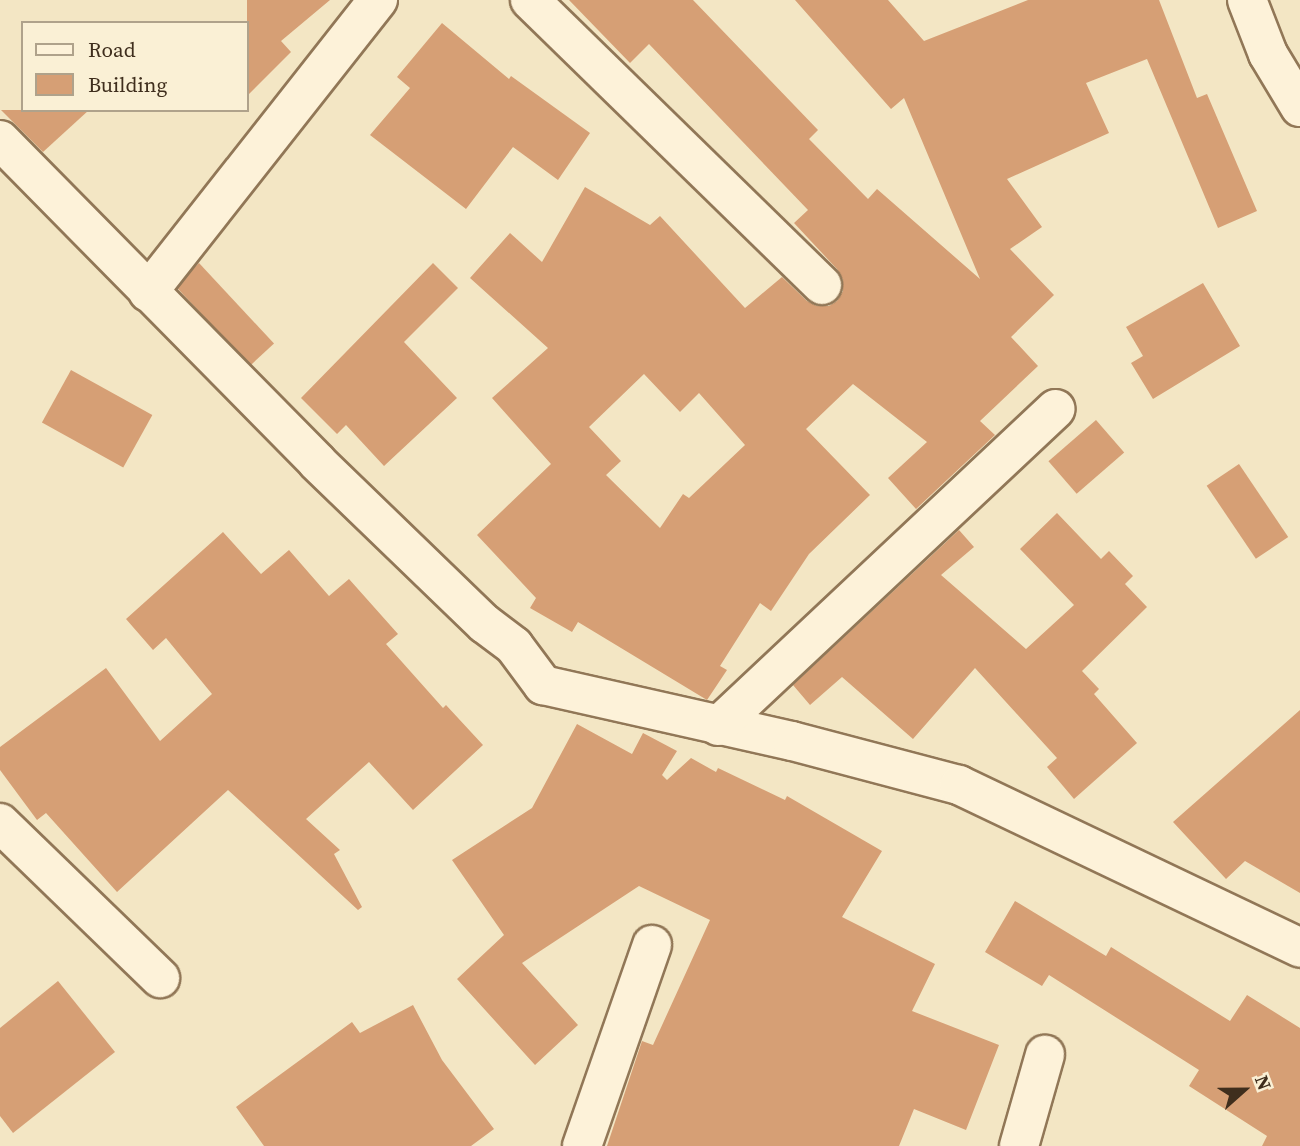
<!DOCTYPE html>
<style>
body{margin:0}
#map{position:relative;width:1300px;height:1146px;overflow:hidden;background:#f3e6c4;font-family:"Source Serif 4",serif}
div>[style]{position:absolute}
.building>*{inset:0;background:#d69f75;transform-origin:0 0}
.roads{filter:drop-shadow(2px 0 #917757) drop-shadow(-2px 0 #917757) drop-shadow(0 2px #917757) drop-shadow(0 -2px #917757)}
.minor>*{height:38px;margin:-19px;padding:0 19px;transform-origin:19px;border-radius:19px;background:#fdf2d9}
span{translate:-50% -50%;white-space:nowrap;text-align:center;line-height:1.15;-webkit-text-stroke:5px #faf0d5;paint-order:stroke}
.legend{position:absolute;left:21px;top:21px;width:228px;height:91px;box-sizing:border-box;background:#faf0d5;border:2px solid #afa28b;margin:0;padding:9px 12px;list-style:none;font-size:21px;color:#3f2e1d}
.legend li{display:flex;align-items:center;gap:14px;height:35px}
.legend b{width:35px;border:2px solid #afa28b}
.north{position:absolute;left:1209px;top:1055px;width:70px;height:70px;-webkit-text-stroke:5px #faf0d5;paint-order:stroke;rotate:69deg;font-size:19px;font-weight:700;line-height:28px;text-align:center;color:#3f2e1d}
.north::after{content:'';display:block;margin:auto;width:24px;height:32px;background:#3f2e1d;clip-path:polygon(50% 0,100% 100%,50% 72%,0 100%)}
</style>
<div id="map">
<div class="building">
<i style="clip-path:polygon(247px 0,330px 0,281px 41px,291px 52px,247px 96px)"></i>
<i style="clip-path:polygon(evenodd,569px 0,693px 0,818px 130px,809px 139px,868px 199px,877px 189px,980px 279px,904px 98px,891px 109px,795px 0,888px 0,924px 41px,1028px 0,1159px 0,1197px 98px,1207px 94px,1257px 211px,1218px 228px,1147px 59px,1086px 83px,1109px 133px,1007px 179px,1042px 227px,1010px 249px,1054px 295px,1011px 337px,1038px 366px,980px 421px,995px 435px,916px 509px,888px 478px,927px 442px,853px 384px,806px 429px,870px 495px,809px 554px,771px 611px,760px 603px,720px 666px,727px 670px,707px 700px,578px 622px,572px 632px,530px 608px,536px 598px,477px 535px,551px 464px,492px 398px,548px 348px,470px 278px,510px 233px,542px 262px,585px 187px,650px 225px,660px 216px,745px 308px,782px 277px,807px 301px,817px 306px,829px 306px,837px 301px,843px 291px,843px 280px,837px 269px,794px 223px,808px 210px,649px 44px,630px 63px,569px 0,644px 374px,680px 412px,699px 393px,745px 445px,689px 498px,683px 494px,660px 528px,606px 475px,621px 461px,589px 427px,644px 374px)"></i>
<i style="clip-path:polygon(442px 23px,509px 79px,511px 76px,590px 133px,558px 180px,513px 147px,466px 209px,370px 135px,410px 88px,397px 77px)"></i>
<i style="clip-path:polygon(1px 110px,89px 110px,43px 152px)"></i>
<i style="left:199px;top:263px;width:110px;height:33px;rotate:47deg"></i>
<i style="clip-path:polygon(433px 263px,458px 288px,404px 342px,457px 398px,384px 466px,346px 425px,337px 434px,301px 398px)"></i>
<i style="clip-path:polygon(1203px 283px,1240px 346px,1153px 399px,1131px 363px,1143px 356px,1126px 327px)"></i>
<i style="left:71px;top:370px;width:93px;height:60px;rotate:29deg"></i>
<i style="left:1096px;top:420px;width:43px;height:63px;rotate:49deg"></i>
<i style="left:1239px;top:464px;width:88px;height:39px;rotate:56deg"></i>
<i style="clip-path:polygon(1057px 513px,1101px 559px,1109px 551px,1133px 576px,1125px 584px,1147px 607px,1082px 671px,1099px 689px,1094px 694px,1137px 743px,1074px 799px,1047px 767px,1057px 758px,975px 668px,913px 739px,842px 677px,810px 705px,793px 685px,959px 530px,974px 547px,941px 575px,1026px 649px,1074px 605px,1020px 549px)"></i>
<i style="clip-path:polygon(223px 532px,261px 574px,289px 550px,329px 596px,349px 579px,398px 634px,386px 644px,443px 708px,446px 705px,483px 745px,413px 810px,369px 762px,306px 819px,340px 850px,334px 854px,362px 907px,358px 910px,228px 790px,117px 892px,46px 813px,37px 820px,0 770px,0 747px,106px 668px,160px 741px,212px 694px,166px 638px,153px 650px,126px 619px)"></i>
<i style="clip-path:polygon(1300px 710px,1300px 893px,1245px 861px,1226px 879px,1173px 822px)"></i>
<i style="clip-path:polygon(577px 724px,632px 754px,643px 733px,677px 751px,662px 775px,667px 780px,691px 758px,716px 772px,718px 768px,785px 800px,787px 796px,882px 851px,842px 917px,935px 964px,912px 1011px,999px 1045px,966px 1130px,914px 1109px,899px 1146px,607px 1146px,642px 1041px,653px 1045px,710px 920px,639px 886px,522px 963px,578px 1025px,535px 1065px,457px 979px,504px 935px,452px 860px,532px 808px)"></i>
<i style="clip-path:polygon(1015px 901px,1106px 956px,1111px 947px,1230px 1021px,1247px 995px,1300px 1028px,1300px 1146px,1262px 1146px,1267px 1136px,1189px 1086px,1199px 1070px,1049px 975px,1042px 986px,985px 952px)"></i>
<i style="clip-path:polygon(58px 981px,115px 1052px,13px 1133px,0 1116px,0 1028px)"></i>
<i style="clip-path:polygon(413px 1005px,442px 1060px,494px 1129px,471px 1146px,264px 1146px,236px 1107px,352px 1022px,360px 1033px)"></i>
</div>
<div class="roads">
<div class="minor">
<i style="left:530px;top:0;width:408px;rotate:44.3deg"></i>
<i style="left:1247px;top:0;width:58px;rotate:68.7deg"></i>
<i style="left:1268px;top:54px;width:62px;rotate:58.9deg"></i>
<i style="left:0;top:140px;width:452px;rotate:45.4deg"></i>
<i style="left:317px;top:462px;width:233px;rotate:44deg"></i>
<i style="left:485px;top:624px;width:36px;rotate:37deg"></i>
<i style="left:514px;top:646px;width:49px;rotate:53.4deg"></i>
<i style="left:543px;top:685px;width:255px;rotate:12.7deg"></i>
<i style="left:792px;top:741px;width:173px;rotate:14.8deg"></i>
<i style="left:959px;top:785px;width:378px;rotate:25.5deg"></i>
<i style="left:148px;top:292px;width:372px;rotate:-51.8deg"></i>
<i style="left:718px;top:726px;width:463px;rotate:-43.2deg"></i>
<i style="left:0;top:823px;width:223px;rotate:44.1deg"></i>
<i style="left:582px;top:1146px;width:213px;rotate:-70.8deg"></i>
<i style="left:1019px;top:1146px;width:95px;rotate:-74.1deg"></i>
</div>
</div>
<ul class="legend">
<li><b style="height:9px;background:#fdf2d9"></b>Road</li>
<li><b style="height:19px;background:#d69f75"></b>Building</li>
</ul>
<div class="north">N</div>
</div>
